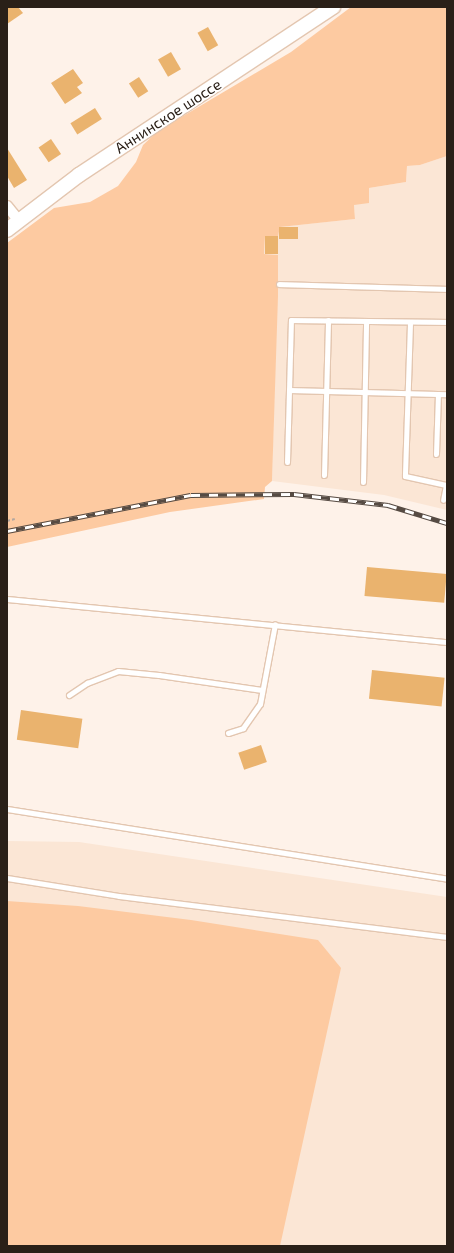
<!DOCTYPE html>
<meta charset="utf-8">
<style>
body{margin:0}
#map{position:relative;width:454px;height:1253px;overflow:hidden;background:#fef2e9;font-family:"Exo 2",sans-serif}
div>[style]{position:absolute}
.built>*{inset:0;background:#fbe6d5}
.green>*{inset:0;background:#fdcaa1}
.building>*{inset:0;background:#eab36e;transform-origin:0 0}
.path>*{height:2px;margin-top:-1px;transform-origin:0;background:repeating-linear-gradient(90deg,#b3a79f 0 3px,transparent 0 5px)}
.roads{filter:drop-shadow(1px 0 #e3c6b0) drop-shadow(-1px 0 #e3c6b0) drop-shadow(0 1px #e3c6b0) drop-shadow(0 -1px #e3c6b0)}
.lane>*{height:5px;margin:-2.5px;padding:0 2.5px;transform-origin:2.5px;border-radius:2.5px;background:#fff}
.street>*{height:10px;margin:-5px;padding:0 5px;transform-origin:5px;border-radius:5px;background:#fff}
.secondary>*{height:14px;margin:-7px;padding:0 7px;transform-origin:7px;border-radius:7px;background:#fff}
.rail>*{height:4.5px;margin-top:-2.25px;transform-origin:0;background:repeating-linear-gradient(90deg,#fff 0 9px,#564b43 0 18px);box-sizing:border-box;border-block:1px solid #564b43}
span{translate:-50% -50%;white-space:nowrap;text-align:center;line-height:1.15;-webkit-text-stroke:3.5px #fff;paint-order:stroke}
.street-label{font-size:15px;color:#2a2018}
.frame{position:absolute;inset:0;border:8px solid #2a2018;pointer-events:none}
</style>
<div id="map">
<div class="built">
<i style="clip-path:polygon(447px 156px,447px 510px,384px 495px,272px 481px,278px 255px,264px 254px,265px 236px,279px 227px,355px 219px,354px 205px,369px 188px,406px 182px,407px 166px,420px 165px)"></i>
<i style="clip-path:polygon(7px 841px,79px 842px,447px 897px,447px 1246px,7px 1246px)"></i>
</div>
<div class="green">
<i style="clip-path:polygon(351px 7px,447px 7px,447px 156px,420px 165px,407px 166px,406px 182px,369px 188px,369px 203px,354px 205px,355px 219px,280px 227px,278px 236px,265px 236px,264px 254px,278px 255px,278px 296px,272px 481px,265px 487px,264px 499px,170px 512px,7px 547px,7px 243px,54px 208px,90px 202px,118px 186px,136px 162px,143px 145px,158px 131px,291px 52px)"></i>
<i style="clip-path:polygon(7px 901px,78px 906px,191px 920px,318px 940px,341px 968px,280px 1246px,7px 1246px)"></i>
</div>
<div class="building">
<i style="clip-path:polygon(7px 7px,18px 7px,23px 13px,7px 24px)"></i>
<i style="left:208px;top:27px;width:21px;height:12px;rotate:61deg"></i>
<i style="left:171px;top:52px;width:20px;height:15px;rotate:60deg"></i>
<i style="clip-path:polygon(73px 69px,83px 83px,77px 87px,82px 93px,65px 104px,51px 83px)"></i>
<i style="left:139px;top:77px;width:17px;height:12px;rotate:57deg"></i>
<i style="left:95px;top:108px;width:13px;height:29px;rotate:58deg"></i>
<i style="left:51px;top:139px;width:18px;height:15px;rotate:56deg"></i>
<i style="clip-path:polygon(7px 148px,27px 180px,14px 188px,7px 176px)"></i>
<i style="left:279px;top:227px;width:19px;height:12px"></i>
<i style="left:265px;top:236px;width:13px;height:18px"></i>
<i style="left:367px;top:567px;width:80px;height:29px;rotate:5deg"></i>
<i style="left:372px;top:670px;width:73px;height:29px;rotate:6deg"></i>
<i style="left:21px;top:710px;width:62px;height:30px;rotate:8deg"></i>
<i style="left:261px;top:745px;width:18px;height:24px;rotate:71deg"></i>
</div>
<div class="path">
<i style="left:7px;top:521px;width:8px;rotate:-14deg"></i>
</div>
<div class="roads">
<div class="lane">
<i style="left:279px;top:284px;width:168px;rotate:1.7deg"></i>
<i style="left:410px;top:323px;width:153px;rotate:91.9deg"></i>
<i style="left:405px;top:476px;width:42px;rotate:12.4deg"></i>
<i style="left:446px;top:485px;width:15px;rotate:101deg"></i>
<i style="left:289px;top:390px;width:158px;rotate:1.5deg"></i>
<i style="left:436px;top:454px;width:59px;rotate:-88.1deg"></i>
<i style="left:287px;top:462px;width:142px;rotate:-88.4deg"></i>
<i style="left:291px;top:320px;width:156px;rotate:0.7deg"></i>
<i style="left:324px;top:475px;width:155px;rotate:-88.5deg"></i>
<i style="left:363px;top:482px;width:161px;rotate:-88.9deg"></i>
<i style="left:7px;top:599px;width:442px;rotate:5.6deg"></i>
<i style="left:69px;top:695px;width:22px;rotate:-34deg"></i>
<i style="left:87px;top:683px;width:33px;rotate:-21deg"></i>
<i style="left:118px;top:671px;width:41px;rotate:5.6deg"></i>
<i style="left:159px;top:675px;width:104px;rotate:8.3deg"></i>
<i style="left:228px;top:733px;width:16px;rotate:-18deg"></i>
<i style="left:243px;top:728px;width:29px;rotate:-55deg"></i>
<i style="left:260px;top:704px;width:81px;rotate:-79.4deg"></i>
<i style="left:7px;top:809px;width:446px;rotate:9deg"></i>
<i style="left:7px;top:878px;width:113px;rotate:9.1deg"></i>
<i style="left:119px;top:896px;width:331px;rotate:7.1deg"></i>
</div>
<div class="street">
<i style="left:7px;top:206px;width:19px;rotate:51deg"></i>
</div>
<div class="secondary">
<i style="left:7px;top:230px;width:91px;rotate:-37.4deg"></i>
<i style="left:79px;top:175px;width:305px;rotate:-33.5deg"></i>
</div>
</div>
<div class="rail">
<i style="left:7px;top:531px;width:187px;rotate:-11.1deg"></i>
<i style="left:191px;top:495px;width:103px;rotate:-0.6deg"></i>
<i style="left:294px;top:494px;width:95px;rotate:6.7deg"></i>
<i style="left:388px;top:505px;width:62px;rotate:17deg"></i>
</div>
<div class="street-label">
<span style="left:168px;top:116px;rotate:-33deg">Аннинское шоссе</span>
</div>
<div class="frame"></div>
</div>
